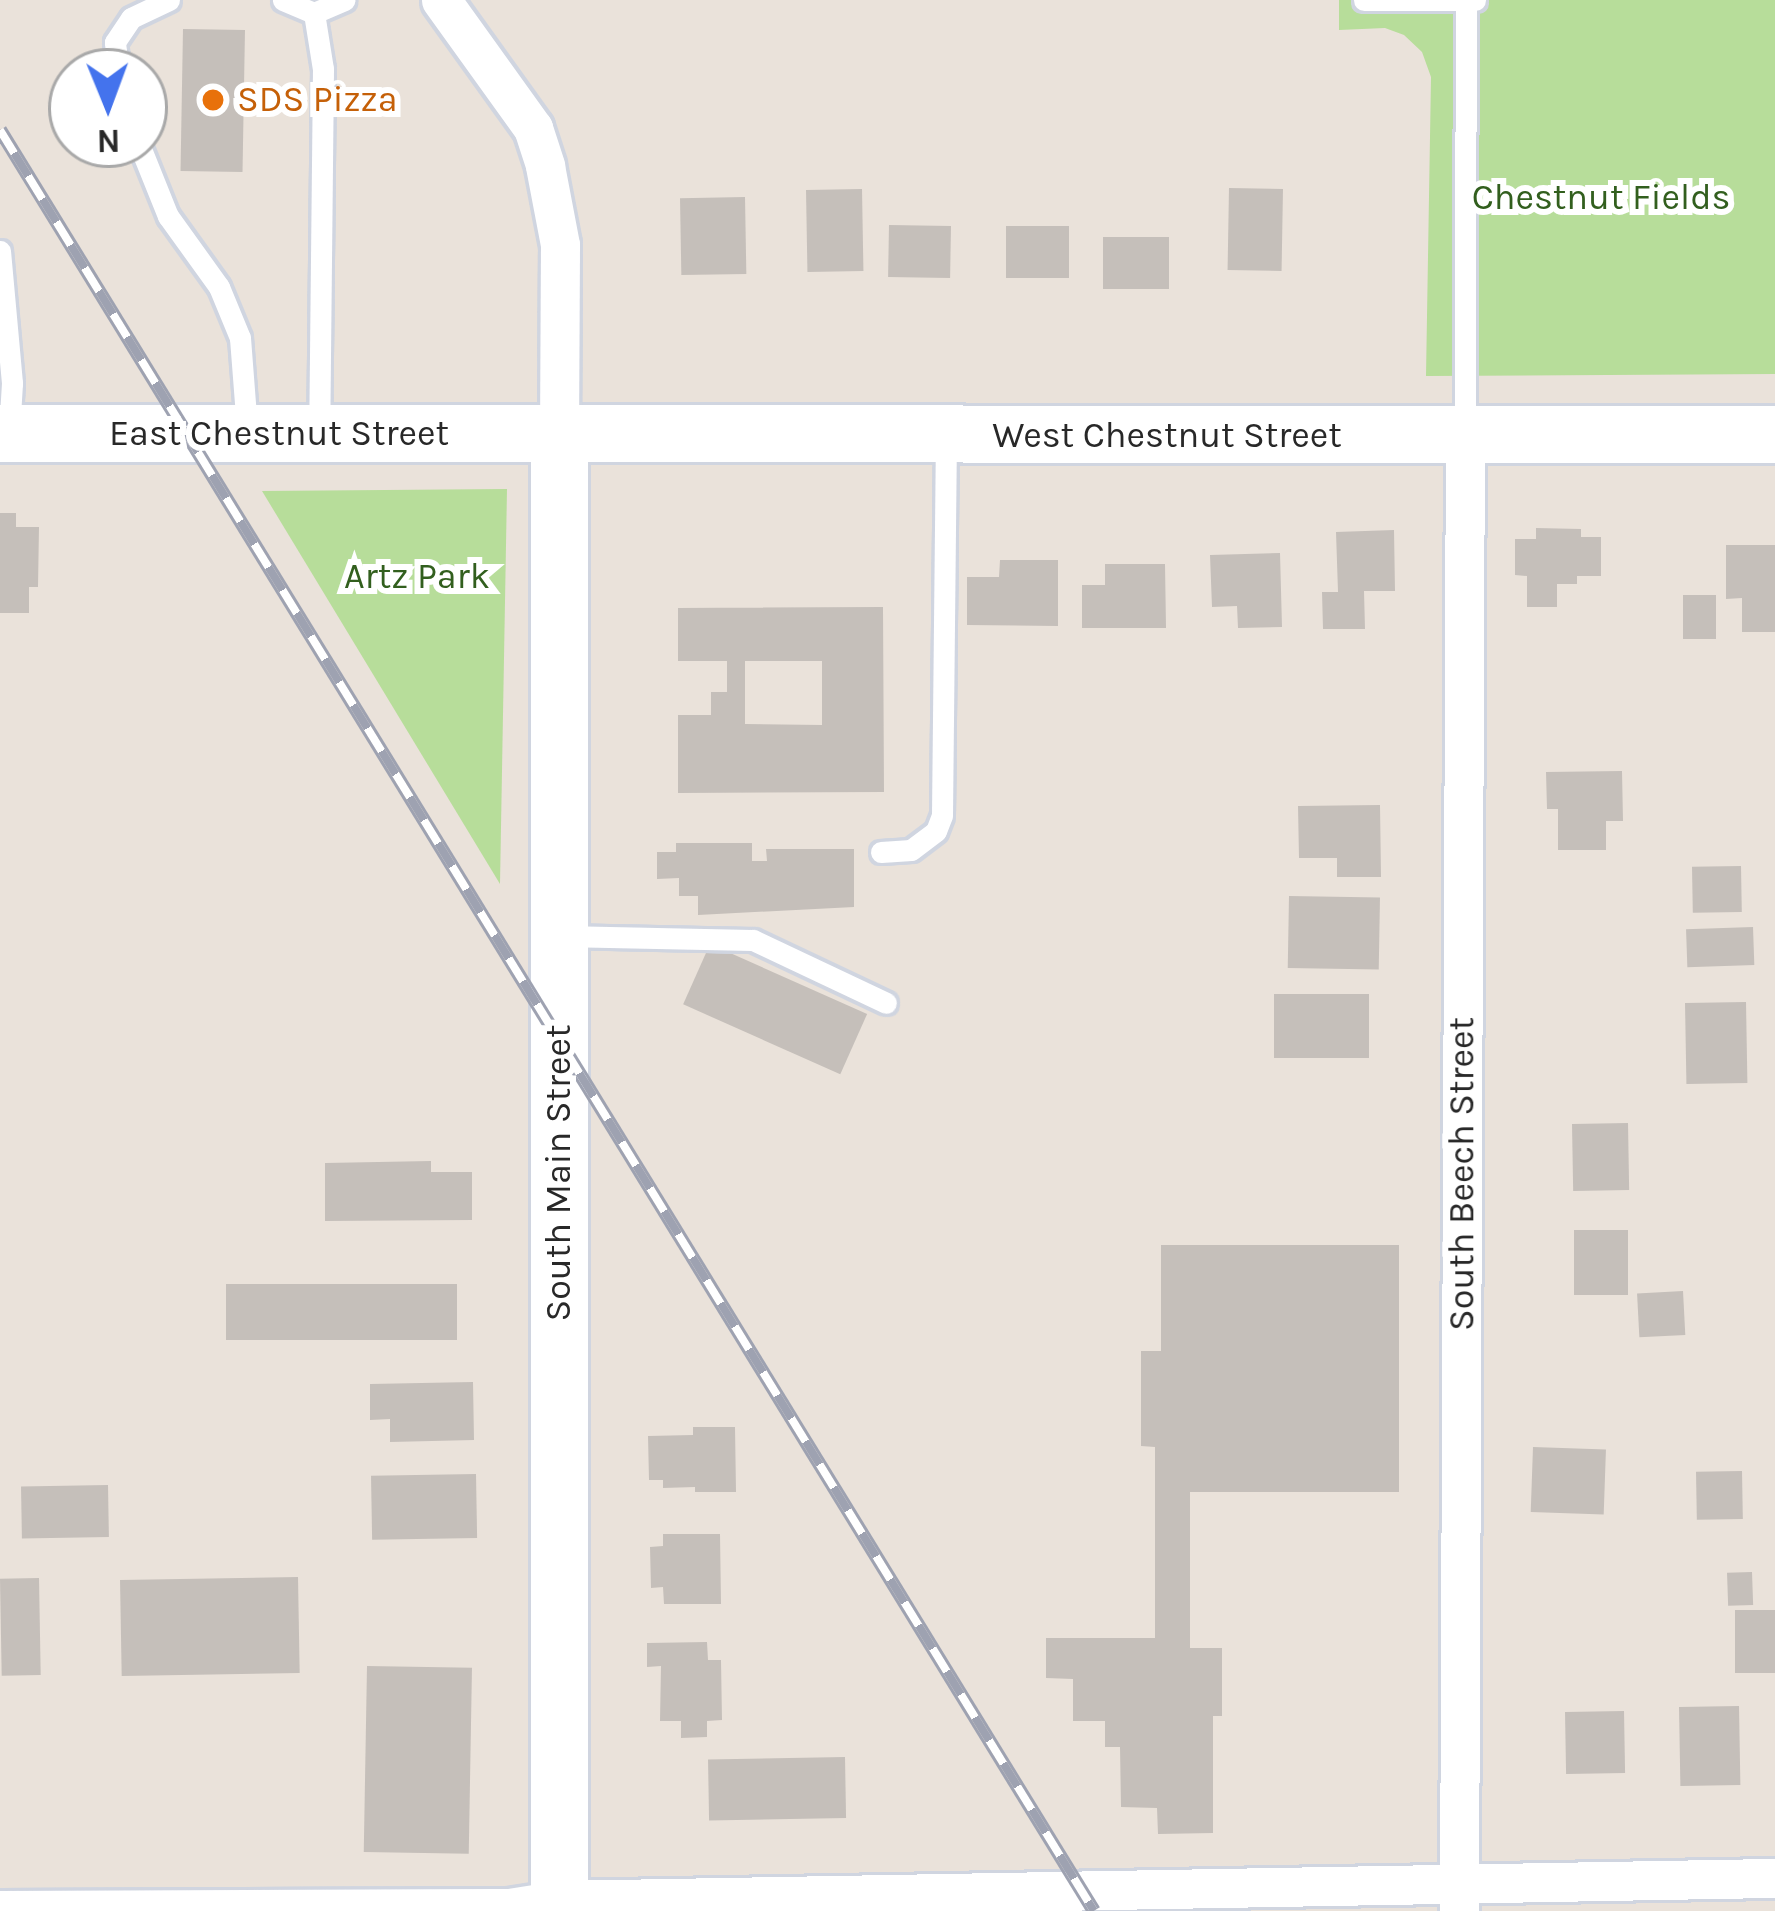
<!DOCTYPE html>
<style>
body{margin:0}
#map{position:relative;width:1775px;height:1911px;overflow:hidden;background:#eae2da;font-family:Karla,sans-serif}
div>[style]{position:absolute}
.green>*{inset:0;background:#b7dd9a}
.building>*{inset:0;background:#c5bfba;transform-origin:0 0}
.roads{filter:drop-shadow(3px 0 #d0d5e0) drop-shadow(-3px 0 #d0d5e0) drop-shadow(0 3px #d0d5e0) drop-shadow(0 -3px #d0d5e0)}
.lane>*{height:21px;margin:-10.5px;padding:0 10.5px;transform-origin:10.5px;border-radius:10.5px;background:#fff}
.street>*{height:39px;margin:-19.5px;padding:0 19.5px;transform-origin:19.5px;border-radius:19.5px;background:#fff}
.secondary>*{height:57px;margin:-28.5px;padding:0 28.5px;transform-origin:28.5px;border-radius:28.5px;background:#fff}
.rail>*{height:14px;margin-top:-7px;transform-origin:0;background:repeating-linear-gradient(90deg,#fff 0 27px,#9ea2b1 0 54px);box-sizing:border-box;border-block:3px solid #9ea2b1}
.dots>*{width:33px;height:33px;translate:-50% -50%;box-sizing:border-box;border:6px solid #fff;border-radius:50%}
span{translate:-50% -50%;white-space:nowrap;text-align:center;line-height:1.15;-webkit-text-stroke:12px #fff;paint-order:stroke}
.food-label{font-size:36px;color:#c56008}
.left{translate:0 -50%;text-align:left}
.park-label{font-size:36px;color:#325f1e}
.street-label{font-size:36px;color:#282828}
.north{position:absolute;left:48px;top:48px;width:120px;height:120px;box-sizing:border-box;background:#fff;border:3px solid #a9a9a9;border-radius:50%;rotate:179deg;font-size:33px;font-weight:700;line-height:48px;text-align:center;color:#282828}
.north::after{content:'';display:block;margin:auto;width:42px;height:54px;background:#4473ed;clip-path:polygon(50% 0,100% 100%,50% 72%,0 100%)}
</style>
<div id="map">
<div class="green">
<i style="clip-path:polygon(1339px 0,1775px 0,1775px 374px,1426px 376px,1431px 77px,1422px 52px,1404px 35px,1385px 28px,1339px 30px)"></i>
<i style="clip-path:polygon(507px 489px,500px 884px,262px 491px)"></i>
</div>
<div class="building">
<i style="left:183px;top:29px;width:62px;height:142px;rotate:1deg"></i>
<i style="left:1229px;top:188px;width:54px;height:82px;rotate:1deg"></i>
<i style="left:862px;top:189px;width:82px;height:56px;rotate:89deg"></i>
<i style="left:745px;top:197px;width:77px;height:65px;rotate:89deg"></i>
<i style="left:889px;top:225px;width:62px;height:52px;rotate:1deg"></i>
<i style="left:1069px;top:226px;width:52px;height:63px;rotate:90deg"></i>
<i style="left:1169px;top:237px;width:52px;height:66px;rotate:90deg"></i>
<i style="clip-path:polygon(0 513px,16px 513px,16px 527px,39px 527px,38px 587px,29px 587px,29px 613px,0 613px)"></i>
<i style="clip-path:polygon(1536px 528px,1581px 529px,1581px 537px,1601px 537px,1601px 576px,1577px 576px,1577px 584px,1557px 584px,1557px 607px,1527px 607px,1527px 576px,1515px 575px,1515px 539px,1536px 539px)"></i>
<i style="clip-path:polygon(1394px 530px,1395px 591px,1364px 591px,1365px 629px,1323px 629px,1322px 592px,1338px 592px,1336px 532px)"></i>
<i style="clip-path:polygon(1726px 545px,1775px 545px,1775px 632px,1742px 632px,1742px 598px,1726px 599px)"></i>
<i style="clip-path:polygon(1280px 553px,1282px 627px,1238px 628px,1237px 606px,1212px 607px,1210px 555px)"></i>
<i style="clip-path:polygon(1000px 560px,1058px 560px,1058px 626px,967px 625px,967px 577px,999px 577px)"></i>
<i style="clip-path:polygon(1105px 564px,1165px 564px,1166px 628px,1082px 628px,1082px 585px,1105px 585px)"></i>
<i style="left:1683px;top:595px;width:33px;height:44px"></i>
<i style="clip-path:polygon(evenodd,883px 607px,884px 792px,678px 793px,678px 715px,711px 715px,711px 692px,727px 692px,727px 661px,678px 661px,678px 608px,883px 607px,745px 661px,822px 661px,822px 725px,745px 724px,745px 661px)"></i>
<i style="clip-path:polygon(1622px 771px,1623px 821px,1606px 821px,1606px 850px,1558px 850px,1558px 809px,1547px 809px,1546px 772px)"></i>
<i style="clip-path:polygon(1380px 805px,1381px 877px,1337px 877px,1337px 858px,1299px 858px,1298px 806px)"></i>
<i style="clip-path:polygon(676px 843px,752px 843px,752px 861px,767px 861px,766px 849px,854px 849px,854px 907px,698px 915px,698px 896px,679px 896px,679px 878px,657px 879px,657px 852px,676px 852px)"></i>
<i style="left:1741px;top:866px;width:46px;height:49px;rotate:89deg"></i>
<i style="left:1289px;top:896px;width:91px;height:72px;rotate:1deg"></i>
<i style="left:1753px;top:927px;width:38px;height:67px;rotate:88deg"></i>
<i style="left:710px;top:944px;width:172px;height:66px;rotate:24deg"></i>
<i style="left:1274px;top:994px;width:95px;height:64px"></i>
<i style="left:1746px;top:1002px;width:81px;height:61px;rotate:89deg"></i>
<i style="left:1628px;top:1123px;width:67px;height:56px;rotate:89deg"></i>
<i style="clip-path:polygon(431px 1161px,431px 1172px,472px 1172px,472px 1220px,325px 1221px,325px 1163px)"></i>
<i style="left:1574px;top:1230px;width:54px;height:65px"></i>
<i style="clip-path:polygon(1161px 1245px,1399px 1245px,1399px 1492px,1190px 1492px,1190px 1648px,1222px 1648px,1222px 1716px,1213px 1716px,1213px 1833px,1158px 1834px,1157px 1808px,1121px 1807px,1120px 1747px,1105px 1747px,1105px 1721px,1073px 1721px,1073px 1679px,1046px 1678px,1046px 1638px,1155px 1638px,1155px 1447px,1141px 1446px,1141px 1351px,1161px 1351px)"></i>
<i style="left:457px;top:1284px;width:56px;height:231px;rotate:90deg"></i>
<i style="left:1683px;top:1291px;width:44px;height:46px;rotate:87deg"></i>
<i style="clip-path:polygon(473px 1382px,474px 1440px,390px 1442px,390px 1419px,370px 1420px,370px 1384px)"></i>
<i style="clip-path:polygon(693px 1427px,735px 1427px,736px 1492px,695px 1492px,695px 1487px,663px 1488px,663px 1480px,649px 1480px,648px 1436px,693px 1435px)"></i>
<i style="left:1533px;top:1447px;width:73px;height:65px;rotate:2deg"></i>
<i style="left:1742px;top:1471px;width:48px;height:46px;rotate:89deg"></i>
<i style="left:476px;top:1474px;width:64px;height:105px;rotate:89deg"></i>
<i style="left:108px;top:1485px;width:52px;height:87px;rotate:89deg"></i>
<i style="clip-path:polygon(663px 1534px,720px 1534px,721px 1604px,664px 1604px,663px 1587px,651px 1588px,650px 1547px,663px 1546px)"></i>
<i style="left:1752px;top:1572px;width:33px;height:25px;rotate:88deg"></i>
<i style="left:298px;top:1577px;width:96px;height:178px;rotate:89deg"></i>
<i style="left:39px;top:1578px;width:97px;height:39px;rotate:89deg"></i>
<i style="left:1775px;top:1610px;width:63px;height:40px;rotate:90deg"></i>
<i style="clip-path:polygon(707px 1642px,708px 1660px,721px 1660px,722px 1720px,707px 1721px,707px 1737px,681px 1738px,681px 1721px,660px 1721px,661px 1666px,647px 1667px,647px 1643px)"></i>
<i style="left:367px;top:1666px;width:105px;height:186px;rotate:1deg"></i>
<i style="left:1739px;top:1706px;width:79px;height:60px;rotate:89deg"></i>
<i style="left:1624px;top:1711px;width:62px;height:59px;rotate:89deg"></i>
<i style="left:845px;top:1757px;width:61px;height:137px;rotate:89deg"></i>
</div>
<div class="roads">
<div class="lane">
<i style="left:283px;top:0;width:34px;rotate:23deg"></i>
<i style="left:314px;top:13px;width:57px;rotate:80.9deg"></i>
<i style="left:323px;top:69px;width:364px;rotate:90.6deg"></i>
<i style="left:1364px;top:0;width:111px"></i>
<i style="left:314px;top:13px;width:33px;rotate:-23deg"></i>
<i style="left:119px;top:72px;width:30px;rotate:-98deg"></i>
<i style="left:115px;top:42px;width:29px;rotate:-56deg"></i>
<i style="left:131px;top:18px;width:42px;rotate:-25.3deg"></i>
<i style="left:139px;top:144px;width:78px;rotate:68.1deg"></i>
<i style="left:168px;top:216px;width:87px;rotate:54.3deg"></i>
<i style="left:219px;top:287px;width:55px;rotate:67.6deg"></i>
<i style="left:240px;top:338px;width:91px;rotate:85.6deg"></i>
<i style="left:0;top:251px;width:133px;rotate:84.8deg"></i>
<i style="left:12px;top:383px;width:49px;rotate:93.5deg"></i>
<i style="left:1465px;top:432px;width:432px;rotate:-89.9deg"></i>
<i style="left:881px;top:852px;width:30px;rotate:-4deg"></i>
<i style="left:911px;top:850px;width:31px;rotate:-37deg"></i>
<i style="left:936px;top:831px;width:17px;rotate:-69deg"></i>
<i style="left:942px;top:815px;width:379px;rotate:-89.4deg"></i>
<i style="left:560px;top:936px;width:193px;rotate:1.2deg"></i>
<i style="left:753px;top:940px;width:147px;rotate:25.3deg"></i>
</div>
<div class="street">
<i style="left:441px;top:0;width:158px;rotate:54.3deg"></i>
<i style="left:533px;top:128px;width:40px;rotate:72deg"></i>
<i style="left:545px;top:166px;width:80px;rotate:79.2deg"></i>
<i style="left:560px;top:245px;width:189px;rotate:90.3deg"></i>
<i style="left:0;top:1910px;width:509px;rotate:-0.23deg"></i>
<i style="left:509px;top:1908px;width:51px;rotate:-9.1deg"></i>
<i style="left:559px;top:1900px;width:1216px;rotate:-1.04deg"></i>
<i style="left:1459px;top:1911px;width:1475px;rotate:-89.77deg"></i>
</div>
<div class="secondary">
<i style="left:0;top:433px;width:1775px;rotate:0.03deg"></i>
<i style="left:559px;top:434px;width:1477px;rotate:90deg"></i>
</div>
</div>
<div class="rail">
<i style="left:0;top:130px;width:2090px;rotate:58.44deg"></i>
</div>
<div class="dots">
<i style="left:213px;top:100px;background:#e8710a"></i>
</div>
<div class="food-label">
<span class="left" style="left:237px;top:100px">SDS Pizza</span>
</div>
<div class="park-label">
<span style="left:1601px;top:198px">Chestnut Fields</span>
<span style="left:417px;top:577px">Artz Park</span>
</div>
<div class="street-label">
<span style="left:279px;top:434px">East Chestnut Street</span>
<span style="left:1167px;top:436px">West Chestnut Street</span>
<span style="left:559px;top:1173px;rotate:-90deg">South Main Street</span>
<span style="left:1462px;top:1174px;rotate:-90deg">South Beech Street</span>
</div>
<div class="north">N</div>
</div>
